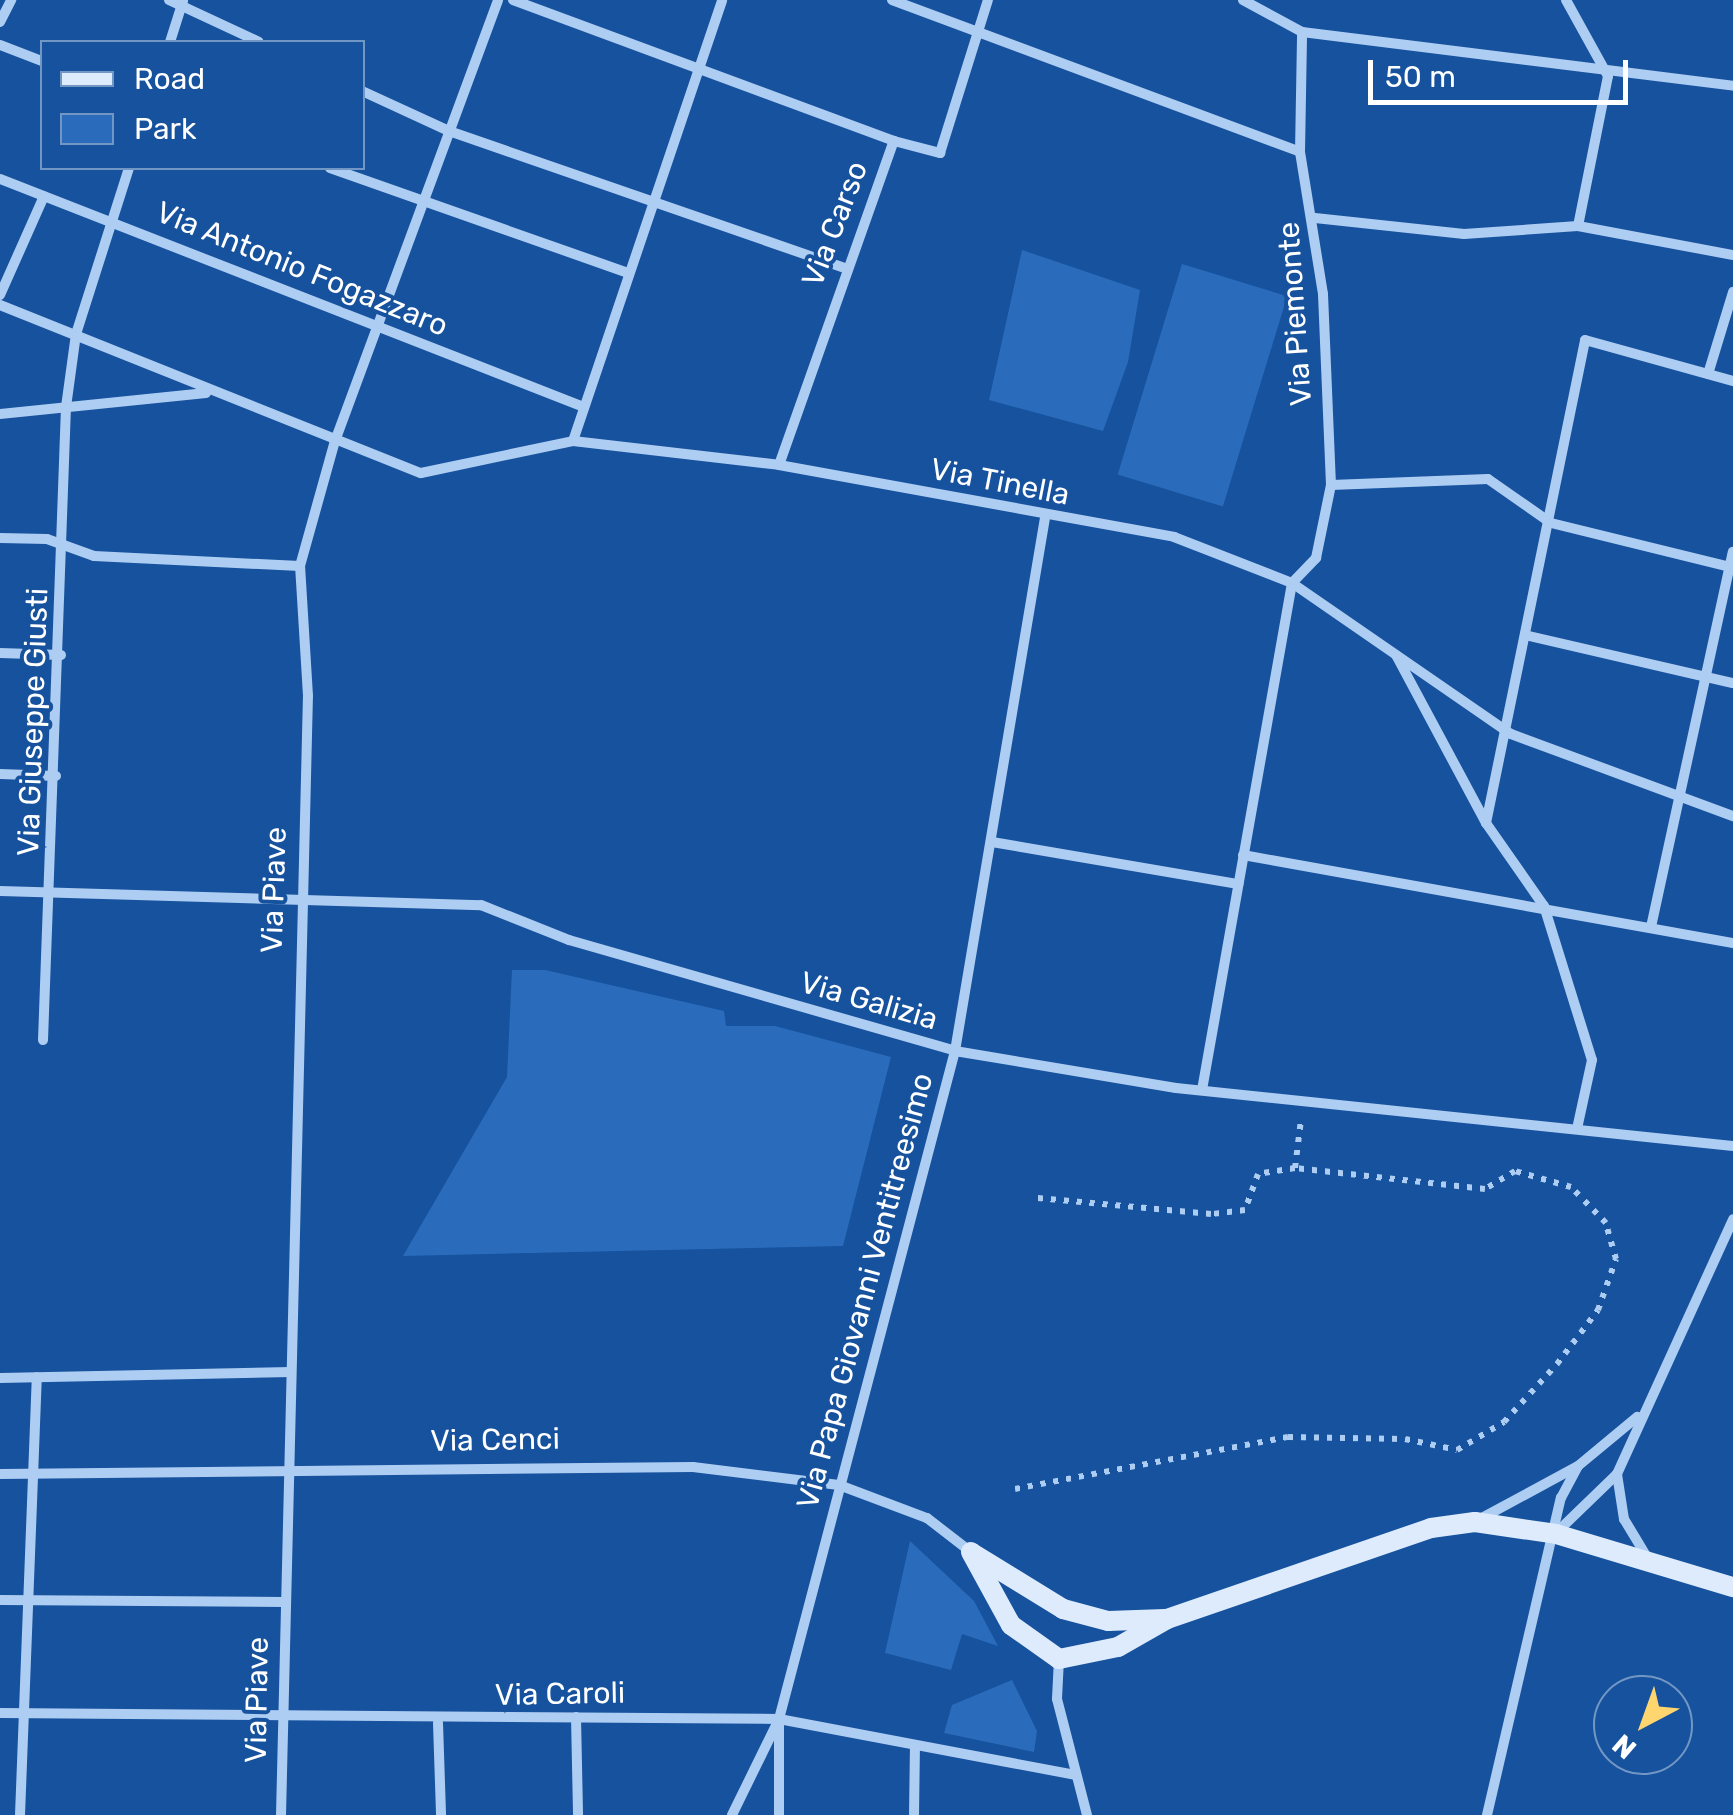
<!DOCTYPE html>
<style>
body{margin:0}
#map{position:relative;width:1733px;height:1815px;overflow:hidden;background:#16529d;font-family:Rubik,sans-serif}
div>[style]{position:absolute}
.green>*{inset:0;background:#2a6cbb;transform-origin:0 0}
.path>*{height:6px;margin-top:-3px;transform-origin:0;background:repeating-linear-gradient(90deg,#aecdf3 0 5px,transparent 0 13px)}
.street>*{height:10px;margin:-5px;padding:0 5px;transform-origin:5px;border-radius:5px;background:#aecdf3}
.secondary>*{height:20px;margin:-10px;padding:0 10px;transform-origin:10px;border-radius:10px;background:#ddebfc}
span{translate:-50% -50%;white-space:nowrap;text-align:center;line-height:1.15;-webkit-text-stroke:8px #16529d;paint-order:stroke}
.street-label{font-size:30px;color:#fff}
.legend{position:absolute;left:40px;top:40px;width:325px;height:130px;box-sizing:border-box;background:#16529d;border:2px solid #7397c4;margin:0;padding:12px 18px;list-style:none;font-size:30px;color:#fff}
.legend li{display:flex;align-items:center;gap:20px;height:50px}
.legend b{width:50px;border:2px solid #7397c4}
.north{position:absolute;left:1593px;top:1675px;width:100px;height:100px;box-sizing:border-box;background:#16529d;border:2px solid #7397c4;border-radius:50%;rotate:221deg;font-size:28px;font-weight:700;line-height:40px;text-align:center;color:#fff}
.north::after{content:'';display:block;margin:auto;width:35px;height:45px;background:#ffd56f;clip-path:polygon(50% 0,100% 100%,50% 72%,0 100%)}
.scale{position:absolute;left:1368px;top:60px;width:260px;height:45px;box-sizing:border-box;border:5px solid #fff;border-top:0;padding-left:12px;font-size:30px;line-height:35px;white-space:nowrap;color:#fff;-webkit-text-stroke:8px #16529d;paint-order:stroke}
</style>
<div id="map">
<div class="green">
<i style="clip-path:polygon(1022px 250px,1140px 290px,1128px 362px,1103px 431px,989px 400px)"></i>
<i style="left:1182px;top:264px;width:110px;height:220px;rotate:17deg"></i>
<i style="clip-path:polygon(512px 970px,545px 970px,724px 1011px,726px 1026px,775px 1026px,891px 1057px,843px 1246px,403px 1256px,507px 1077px)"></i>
<i style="clip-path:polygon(910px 1541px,974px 1601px,998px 1646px,962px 1634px,951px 1670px,885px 1653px)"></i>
<i style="clip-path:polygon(1012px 1680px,1037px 1731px,1034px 1752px,944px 1733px,952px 1705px)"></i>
</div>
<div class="path">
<i style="left:1295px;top:1168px;width:48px;rotate:-82.9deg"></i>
<i style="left:1015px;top:1489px;width:278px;rotate:-10.8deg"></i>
<i style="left:1288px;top:1437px;width:117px;rotate:1deg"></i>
<i style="left:1405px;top:1439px;width:53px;rotate:11.9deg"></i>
<i style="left:1457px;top:1450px;width:55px;rotate:-30.8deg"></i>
<i style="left:1504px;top:1422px;width:79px;rotate:-47.6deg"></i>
<i style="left:1557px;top:1364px;width:68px;rotate:-52.8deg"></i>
<i style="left:1598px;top:1310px;width:54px;rotate:-70.6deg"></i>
<i style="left:1616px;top:1259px;width:37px;rotate:-106deg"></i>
<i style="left:1606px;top:1223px;width:50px;rotate:-134.2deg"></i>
<i style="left:1571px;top:1187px;width:58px;rotate:-164.1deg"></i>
<i style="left:1515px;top:1171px;width:35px;rotate:149deg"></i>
<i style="left:1485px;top:1189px;width:191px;rotate:-173.7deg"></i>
<i style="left:1295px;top:1168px;width:37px;rotate:171deg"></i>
<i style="left:1258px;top:1174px;width:38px;rotate:110deg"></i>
<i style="left:1245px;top:1210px;width:34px;rotate:173deg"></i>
<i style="left:1211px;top:1214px;width:174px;rotate:-174.7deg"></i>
</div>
<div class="street">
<i style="left:169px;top:0;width:99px;rotate:25deg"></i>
<i style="left:513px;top:0;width:406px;rotate:20.3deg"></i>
<i style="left:892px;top:0;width:435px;rotate:20.4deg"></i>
<i style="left:1243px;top:0;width:67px;rotate:28.5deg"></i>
<i style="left:1302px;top:32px;width:434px;rotate:7.1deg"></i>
<i style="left:1566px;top:0;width:87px;rotate:61.1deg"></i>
<i style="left:1608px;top:76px;width:153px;rotate:101.3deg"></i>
<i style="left:1578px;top:226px;width:158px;rotate:10.6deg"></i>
<i style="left:0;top:22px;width:25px;rotate:-63deg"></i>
<i style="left:170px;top:42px;width:43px;rotate:-72.4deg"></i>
<i style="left:0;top:45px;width:45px;rotate:20.9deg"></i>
<i style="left:362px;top:91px;width:96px;rotate:24.7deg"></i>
<i style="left:449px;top:131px;width:418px;rotate:19.1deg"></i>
<i style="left:330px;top:168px;width:316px;rotate:19.4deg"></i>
<i style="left:0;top:179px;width:627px;rotate:21.33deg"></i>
<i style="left:1315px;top:218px;width:150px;rotate:6.1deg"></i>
<i style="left:1464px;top:234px;width:114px;rotate:-4deg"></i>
<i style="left:0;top:295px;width:108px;rotate:-66deg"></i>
<i style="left:0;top:305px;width:453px;rotate:21.8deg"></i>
<i style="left:421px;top:473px;width:155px;rotate:-11.9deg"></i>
<i style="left:573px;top:441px;width:207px;rotate:6.6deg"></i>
<i style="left:779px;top:465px;width:402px;rotate:10.3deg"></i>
<i style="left:1174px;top:537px;width:127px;rotate:21.3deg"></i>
<i style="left:1292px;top:583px;width:266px;rotate:34.6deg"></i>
<i style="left:1511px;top:734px;width:237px;rotate:20.3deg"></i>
<i style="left:1708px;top:374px;width:86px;rotate:-73deg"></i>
<i style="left:0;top:414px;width:207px;rotate:-5.8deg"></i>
<i style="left:573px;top:441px;width:465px;rotate:-71.3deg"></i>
<i style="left:779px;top:465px;width:344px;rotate:-70.5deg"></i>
<i style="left:894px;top:141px;width:48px;rotate:14.6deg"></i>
<i style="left:940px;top:153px;width:160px;rotate:-72.6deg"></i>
<i style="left:1331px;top:485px;width:157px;rotate:-2.2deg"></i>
<i style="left:1488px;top:479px;width:77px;rotate:34.9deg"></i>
<i style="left:1551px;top:523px;width:184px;rotate:13.8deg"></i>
<i style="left:0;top:538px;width:47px;rotate:1.2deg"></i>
<i style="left:47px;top:539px;width:50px;rotate:19.9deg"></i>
<i style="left:94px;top:556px;width:206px;rotate:2.8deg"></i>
<i style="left:1529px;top:636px;width:209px;rotate:13deg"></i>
<i style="left:0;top:653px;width:61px;rotate:1.9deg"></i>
<i style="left:1396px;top:655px;width:191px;rotate:61.8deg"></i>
<i style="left:1486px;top:823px;width:101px;rotate:55.1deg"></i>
<i style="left:1544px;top:906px;width:161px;rotate:72.7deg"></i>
<i style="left:1592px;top:1060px;width:66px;rotate:102.3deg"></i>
<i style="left:0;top:774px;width:56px;rotate:2deg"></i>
<i style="left:1486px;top:823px;width:493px;rotate:-78.4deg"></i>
<i style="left:1585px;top:340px;width:154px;rotate:15.5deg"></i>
<i style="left:992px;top:842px;width:250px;rotate:9.7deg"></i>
<i style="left:1243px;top:855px;width:498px;rotate:10.2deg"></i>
<i style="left:0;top:891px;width:481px;rotate:1.7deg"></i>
<i style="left:481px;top:905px;width:95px;rotate:21.7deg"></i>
<i style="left:569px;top:940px;width:402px;rotate:16deg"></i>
<i style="left:955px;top:1051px;width:224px;rotate:9.5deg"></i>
<i style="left:1176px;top:1088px;width:560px;rotate:5.94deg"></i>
<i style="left:1651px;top:927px;width:384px;rotate:-77.7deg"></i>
<i style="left:43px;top:1040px;width:633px;rotate:-87.92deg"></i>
<i style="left:66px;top:407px;width:74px;rotate:-82.2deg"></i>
<i style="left:76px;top:334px;width:174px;rotate:-72.3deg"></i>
<i style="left:1202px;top:1090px;width:515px;rotate:-79.93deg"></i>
<i style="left:1292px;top:583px;width:35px;rotate:-46deg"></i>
<i style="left:1316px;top:558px;width:75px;rotate:-78.4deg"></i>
<i style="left:1331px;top:485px;width:191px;rotate:-92.4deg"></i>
<i style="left:1323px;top:294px;width:144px;rotate:-99.2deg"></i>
<i style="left:1300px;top:152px;width:120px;rotate:-89deg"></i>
<i style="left:0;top:1378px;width:291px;rotate:-1.2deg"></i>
<i style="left:0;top:1474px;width:693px;rotate:-0.58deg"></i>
<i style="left:693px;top:1467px;width:147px;rotate:7deg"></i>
<i style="left:839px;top:1485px;width:94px;rotate:20.6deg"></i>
<i style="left:927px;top:1518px;width:56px;rotate:37.7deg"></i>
<i style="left:1617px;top:1474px;width:46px;rotate:81.2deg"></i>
<i style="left:1624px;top:1519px;width:47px;rotate:59deg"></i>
<i style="left:1480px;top:1519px;width:111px;rotate:-28.4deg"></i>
<i style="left:1578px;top:1466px;width:77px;rotate:-39.7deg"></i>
<i style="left:1556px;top:1533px;width:85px;rotate:-44deg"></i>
<i style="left:1617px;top:1474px;width:280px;rotate:-65.5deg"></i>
<i style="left:0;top:1600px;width:284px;rotate:0.4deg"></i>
<i style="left:1059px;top:1659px;width:40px;rotate:92.9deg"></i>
<i style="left:1057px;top:1699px;width:120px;rotate:75.5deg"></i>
<i style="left:0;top:1713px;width:779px;rotate:0.44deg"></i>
<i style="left:779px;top:1719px;width:300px;rotate:10.7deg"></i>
<i style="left:576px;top:1717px;width:98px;rotate:88.8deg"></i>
<i style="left:438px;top:1723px;width:92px;rotate:88.1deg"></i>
<i style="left:20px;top:1815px;width:438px;rotate:-87.8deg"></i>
<i style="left:281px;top:1815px;width:1119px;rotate:-88.62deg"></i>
<i style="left:308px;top:696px;width:130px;rotate:-93.5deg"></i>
<i style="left:300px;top:566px;width:130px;rotate:-74.4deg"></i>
<i style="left:335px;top:441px;width:470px;rotate:-69.7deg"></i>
<i style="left:732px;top:1815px;width:107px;rotate:-63.9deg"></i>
<i style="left:779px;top:1719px;width:691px;rotate:-75.24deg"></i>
<i style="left:955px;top:1051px;width:541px;rotate:-80.42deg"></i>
<i style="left:779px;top:1815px;width:94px;rotate:-90deg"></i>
<i style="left:914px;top:1815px;width:70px;rotate:-89.2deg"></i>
<i style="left:1487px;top:1815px;width:326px;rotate:-76.9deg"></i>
<i style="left:1561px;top:1498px;width:36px;rotate:-62deg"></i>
</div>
<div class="secondary">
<i style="left:971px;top:1552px;width:83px;rotate:61.3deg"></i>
<i style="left:1011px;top:1625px;width:59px;rotate:35.3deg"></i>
<i style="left:1059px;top:1659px;width:60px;rotate:-11.5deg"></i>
<i style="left:1118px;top:1647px;width:56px;rotate:-29.7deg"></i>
<i style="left:1167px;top:1619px;width:279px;rotate:-19deg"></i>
<i style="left:1431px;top:1528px;width:44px;rotate:-7.8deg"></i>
<i style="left:1475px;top:1522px;width:82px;rotate:8.4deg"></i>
<i style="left:1556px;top:1534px;width:185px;rotate:16.7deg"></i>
<i style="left:972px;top:1553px;width:107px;rotate:31.6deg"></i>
<i style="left:1063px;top:1609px;width:47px;rotate:14.9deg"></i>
<i style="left:1108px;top:1621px;width:57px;rotate:-2deg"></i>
</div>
<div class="street-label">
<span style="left:835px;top:224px;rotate:-69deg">Via Carso</span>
<span style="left:302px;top:269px;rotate:22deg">Via Antonio Fogazzaro</span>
<span style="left:1295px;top:314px;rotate:-94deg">Via Piemonte</span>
<span style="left:1000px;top:482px;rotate:11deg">Via Tinella</span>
<span style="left:33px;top:722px;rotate:-88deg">Via Giuseppe Giusti</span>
<span style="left:274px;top:890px;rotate:-88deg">Via Piave</span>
<span style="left:869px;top:1001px;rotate:16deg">Via Galizia</span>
<span style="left:865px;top:1291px;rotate:-75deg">Via Papa Giovanni Ventitreesimo</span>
<span style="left:495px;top:1440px;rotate:-1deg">Via Cenci</span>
<span style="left:560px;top:1694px;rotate:-1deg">Via Caroli</span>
<span style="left:257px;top:1700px;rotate:-89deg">Via Piave</span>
</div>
<ul class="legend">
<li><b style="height:12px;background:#ddebfc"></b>Road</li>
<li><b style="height:28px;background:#2a6cbb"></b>Park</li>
</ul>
<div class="north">N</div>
<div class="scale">50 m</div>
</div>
